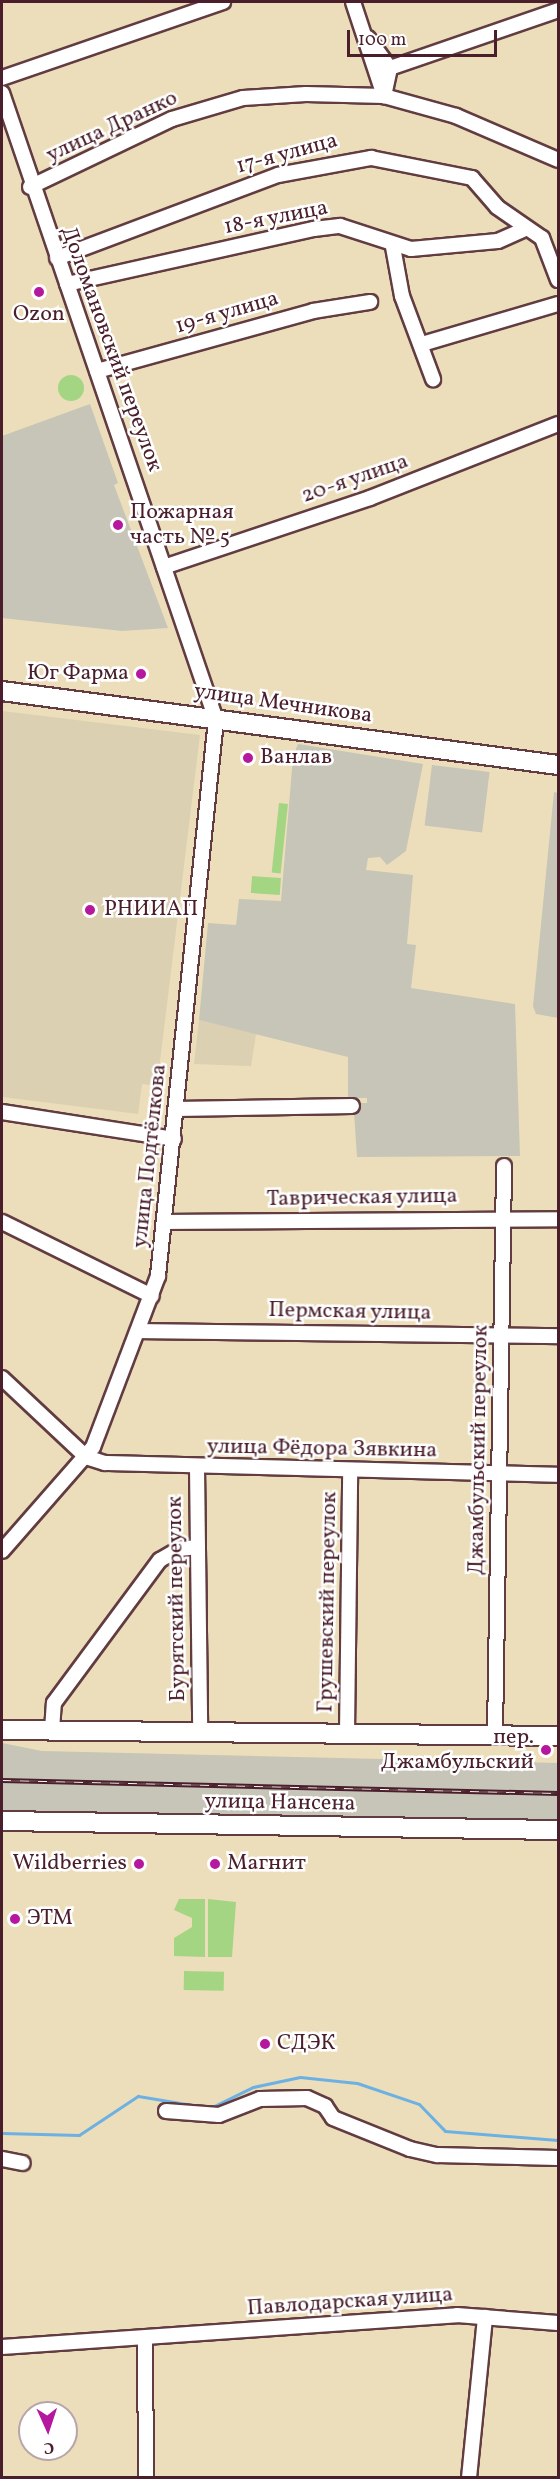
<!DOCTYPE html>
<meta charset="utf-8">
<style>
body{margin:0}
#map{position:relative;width:560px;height:2479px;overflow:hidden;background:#ecdebb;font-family:Vollkorn,serif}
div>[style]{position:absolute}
.built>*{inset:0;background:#dbd0b1}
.industrial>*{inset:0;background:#c6c5b8;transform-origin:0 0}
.green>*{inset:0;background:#a4d583;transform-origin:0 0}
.round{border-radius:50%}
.stream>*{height:3px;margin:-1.5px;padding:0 1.5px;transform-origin:1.5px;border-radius:1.5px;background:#6db1e2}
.roads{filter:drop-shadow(2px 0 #623c41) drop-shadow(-2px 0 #623c41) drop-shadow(0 2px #623c41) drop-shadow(0 -2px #623c41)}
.minor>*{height:14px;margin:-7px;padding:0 7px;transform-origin:7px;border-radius:7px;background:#fff}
.major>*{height:18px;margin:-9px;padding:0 9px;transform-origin:9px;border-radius:9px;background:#fff}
.rail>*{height:5px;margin-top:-2.5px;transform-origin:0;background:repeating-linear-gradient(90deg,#fff 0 9px,#4a1f2b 0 18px);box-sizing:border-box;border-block:2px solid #4a1f2b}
.dots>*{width:16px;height:16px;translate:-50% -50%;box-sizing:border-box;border:3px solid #fff;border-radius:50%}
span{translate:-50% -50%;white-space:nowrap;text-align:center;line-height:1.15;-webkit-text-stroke:5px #fff;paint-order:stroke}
.street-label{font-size:22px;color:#4a1f2b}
.poi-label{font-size:22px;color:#4a1f2b}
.left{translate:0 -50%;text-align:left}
.right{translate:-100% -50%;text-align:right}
.frame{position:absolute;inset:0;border:3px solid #4a1f2b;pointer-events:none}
.north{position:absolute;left:18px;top:2401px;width:60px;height:60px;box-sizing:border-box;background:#fff;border:2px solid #b7a5aa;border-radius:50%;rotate:177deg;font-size:16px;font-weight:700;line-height:24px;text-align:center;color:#4a1f2b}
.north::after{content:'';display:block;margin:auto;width:21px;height:27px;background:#b5179e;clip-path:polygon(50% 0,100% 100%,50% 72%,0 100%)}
.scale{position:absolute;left:347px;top:30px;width:150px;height:27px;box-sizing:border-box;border:3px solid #4a1f2b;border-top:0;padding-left:8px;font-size:18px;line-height:21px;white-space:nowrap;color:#4a1f2b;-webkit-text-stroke:4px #fff;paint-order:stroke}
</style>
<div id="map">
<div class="built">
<i style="clip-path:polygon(2px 711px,200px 735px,157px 1086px,142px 1084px,138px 1114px,2px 1097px)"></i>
<i style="clip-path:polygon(199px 1020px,256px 1034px,251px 1066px,194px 1064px)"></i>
</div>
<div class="industrial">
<i style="clip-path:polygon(90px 404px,118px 483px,114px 485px,168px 628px,122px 631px,2px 618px,2px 436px)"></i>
<i style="clip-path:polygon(298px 744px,423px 764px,406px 851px,387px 865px,380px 857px,368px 858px,366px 870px,413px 875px,407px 944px,416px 945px,411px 988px,515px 1004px,520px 1156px,357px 1157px,354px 1112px,356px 1103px,367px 1103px,367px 1098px,348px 1098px,348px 1057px,199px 1020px,208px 923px,236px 925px,239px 899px,281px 901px,293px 757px)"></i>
<i style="left:432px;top:765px;width:58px;height:61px;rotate:7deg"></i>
<i style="clip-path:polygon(554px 792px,558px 793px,558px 1018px,536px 1014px,533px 1006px)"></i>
<i style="clip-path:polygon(2px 1743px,42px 1751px,558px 1763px,558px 1823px,2px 1810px)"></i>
</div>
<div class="green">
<i class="round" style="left:58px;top:375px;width:26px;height:26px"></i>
<i style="left:279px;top:803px;width:9px;height:70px;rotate:6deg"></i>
<i style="left:252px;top:876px;width:29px;height:17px;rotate:4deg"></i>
<i style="clip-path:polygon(179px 1899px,205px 1899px,205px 1957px,174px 1956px,174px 1938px,192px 1927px,192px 1918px,174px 1910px)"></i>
<i style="clip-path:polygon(208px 1899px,236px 1902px,232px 1957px,208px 1957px)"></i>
<i style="left:184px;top:1971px;width:40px;height:19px;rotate:1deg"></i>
</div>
<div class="stream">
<i style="left:2px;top:2133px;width:77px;rotate:1.5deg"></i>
<i style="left:79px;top:2135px;width:71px;rotate:-33.5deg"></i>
<i style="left:138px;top:2096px;width:73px;rotate:9.5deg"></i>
<i style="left:210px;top:2108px;width:48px;rotate:-26deg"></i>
<i style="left:253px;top:2087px;width:48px;rotate:-12deg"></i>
<i style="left:300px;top:2077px;width:57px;rotate:6deg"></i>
<i style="left:357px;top:2083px;width:65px;rotate:18.7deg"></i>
<i style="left:419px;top:2104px;width:37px;rotate:46deg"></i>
<i style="left:445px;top:2131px;width:113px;rotate:4.6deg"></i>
</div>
<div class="roads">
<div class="minor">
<i style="left:353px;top:2px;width:99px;rotate:71.7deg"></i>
<i style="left:368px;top:38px;width:37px;rotate:54deg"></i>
<i style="left:390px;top:68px;width:29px;rotate:102deg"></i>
<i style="left:390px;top:68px;width:178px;rotate:-19deg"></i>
<i style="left:2px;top:78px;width:234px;rotate:-19deg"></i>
<i style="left:2px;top:93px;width:663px;rotate:71.15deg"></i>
<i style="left:216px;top:720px;width:559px;rotate:95.96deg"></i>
<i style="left:158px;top:1276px;width:183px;rotate:110.8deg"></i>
<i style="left:93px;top:1447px;width:138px;rotate:131.2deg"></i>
<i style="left:30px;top:187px;width:157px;rotate:-25.6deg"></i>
<i style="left:172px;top:119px;width:74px;rotate:-16.5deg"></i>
<i style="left:243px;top:98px;width:63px;rotate:-3.6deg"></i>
<i style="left:306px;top:94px;width:78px;rotate:1.5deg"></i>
<i style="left:384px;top:96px;width:75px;rotate:15.5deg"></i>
<i style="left:456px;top:116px;width:111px;rotate:23.3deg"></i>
<i style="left:393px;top:247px;width:50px;rotate:79.6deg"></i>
<i style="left:402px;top:296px;width:89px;rotate:69.5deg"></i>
<i style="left:57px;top:258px;width:236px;rotate:-20.6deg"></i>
<i style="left:278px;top:175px;width:95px;rotate:-10.4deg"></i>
<i style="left:371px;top:158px;width:103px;rotate:11.2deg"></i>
<i style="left:472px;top:178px;width:38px;rotate:49deg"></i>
<i style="left:497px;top:207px;width:55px;rotate:34.6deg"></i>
<i style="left:542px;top:238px;width:45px;rotate:69.1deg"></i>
<i style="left:67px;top:284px;width:253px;rotate:-12.6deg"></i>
<i style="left:314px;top:229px;width:26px;rotate:-7deg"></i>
<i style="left:340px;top:226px;width:75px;rotate:17.9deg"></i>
<i style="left:411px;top:249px;width:87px;rotate:-5.3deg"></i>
<i style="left:498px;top:241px;width:30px;rotate:-24deg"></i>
<i style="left:422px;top:344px;width:142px;rotate:-16.4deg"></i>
<i style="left:97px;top:371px;width:224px;rotate:-15.5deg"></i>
<i style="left:313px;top:311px;width:58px;rotate:-9deg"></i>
<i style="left:164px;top:567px;width:217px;rotate:-18.5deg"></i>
<i style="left:370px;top:498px;width:202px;rotate:-21.5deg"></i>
<i style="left:176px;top:1109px;width:176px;rotate:-1deg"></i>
<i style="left:2px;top:1112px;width:174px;rotate:8.9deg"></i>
<i style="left:2px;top:1222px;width:167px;rotate:26.3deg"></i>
<i style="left:167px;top:1222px;width:391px;rotate:-0.4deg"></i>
<i style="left:141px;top:1331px;width:417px;rotate:0.7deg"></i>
<i style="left:2px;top:1378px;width:115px;rotate:43.2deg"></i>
<i style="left:86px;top:1457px;width:20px;rotate:18deg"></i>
<i style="left:105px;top:1463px;width:453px;rotate:1.5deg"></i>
<i style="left:197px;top:1467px;width:264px;rotate:89.3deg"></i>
<i style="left:52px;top:1730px;width:27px;rotate:-86deg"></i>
<i style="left:54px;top:1703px;width:178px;rotate:-53.5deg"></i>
<i style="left:160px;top:1560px;width:22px;rotate:-30deg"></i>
<i style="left:179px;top:1549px;width:19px;rotate:-6deg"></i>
<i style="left:347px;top:1733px;width:261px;rotate:-89.3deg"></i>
<i style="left:495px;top:1735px;width:569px;rotate:-89.09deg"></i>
<i style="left:166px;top:2111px;width:53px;rotate:4.3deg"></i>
<i style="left:219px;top:2115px;width:44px;rotate:-21.3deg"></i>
<i style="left:260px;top:2099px;width:47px;rotate:-1.2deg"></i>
<i style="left:307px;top:2098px;width:20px;rotate:24deg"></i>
<i style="left:325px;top:2106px;width:14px;rotate:56deg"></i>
<i style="left:333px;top:2118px;width:83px;rotate:21.9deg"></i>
<i style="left:410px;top:2149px;width:28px;rotate:13deg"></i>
<i style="left:437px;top:2155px;width:121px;rotate:1.4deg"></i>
<i style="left:2px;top:2159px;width:21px;rotate:11deg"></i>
<i style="left:145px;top:2338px;width:140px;rotate:89.6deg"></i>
<i style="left:2px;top:2347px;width:456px;rotate:-4deg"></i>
<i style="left:457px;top:2315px;width:101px;rotate:4.5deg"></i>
<i style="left:469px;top:2478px;width:162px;rotate:-84.3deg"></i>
</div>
<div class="major">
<i style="left:2px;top:691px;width:561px;rotate:7.58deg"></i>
<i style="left:2px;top:1730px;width:556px;rotate:0.62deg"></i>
<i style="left:2px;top:1821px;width:556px;rotate:0.93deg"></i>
</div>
</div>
<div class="rail">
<i style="left:2px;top:1780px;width:556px;rotate:1.34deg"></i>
</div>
<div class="dots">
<i style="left:39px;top:292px;background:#b5179e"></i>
<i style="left:118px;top:525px;background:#b5179e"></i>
<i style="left:141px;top:674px;background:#b5179e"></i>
<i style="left:248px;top:758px;background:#b5179e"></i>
<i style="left:90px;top:910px;background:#b5179e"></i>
<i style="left:546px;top:1750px;background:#b5179e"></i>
<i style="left:139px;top:1864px;background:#b5179e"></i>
<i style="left:215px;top:1864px;background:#b5179e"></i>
<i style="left:15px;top:1919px;background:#b5179e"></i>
<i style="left:265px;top:2044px;background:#b5179e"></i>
</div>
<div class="street-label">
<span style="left:112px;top:127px;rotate:-25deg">улица Дранко</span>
<span style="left:287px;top:154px;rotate:-15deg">17-я улица</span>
<span style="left:276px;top:218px;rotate:-11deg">18-я улица</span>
<span style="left:227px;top:313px;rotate:-16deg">19-я улица</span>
<span style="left:111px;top:349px;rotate:70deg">Доломановский переулок</span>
<span style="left:355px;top:479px;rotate:-19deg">20-я улица</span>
<span style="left:283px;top:704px;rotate:8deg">улица Мечникова</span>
<span style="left:150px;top:1156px;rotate:-84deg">улица Подтёлкова</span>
<span style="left:362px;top:1198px;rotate:-1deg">Таврическая улица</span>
<span style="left:350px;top:1312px;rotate:1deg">Пермская улица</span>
<span style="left:322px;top:1449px;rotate:1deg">улица Фёдора Зявкина</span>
<span style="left:479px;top:1450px;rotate:-89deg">Джамбульский переулок</span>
<span style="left:177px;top:1599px;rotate:-91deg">Бурятский переулок</span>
<span style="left:328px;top:1602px;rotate:-89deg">Грушевский переулок</span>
<span style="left:280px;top:1803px;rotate:1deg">улица Нансена</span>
<span style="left:350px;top:2302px;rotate:-4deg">Павлодарская улица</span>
</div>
<div class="poi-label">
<span style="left:39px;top:315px">Ozon</span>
<span class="left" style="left:130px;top:525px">Пожарная<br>часть № 5</span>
<span class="right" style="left:129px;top:674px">Юг Фарма</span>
<span class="left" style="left:260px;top:758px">Ванлав</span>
<span class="left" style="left:104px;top:910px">РНИИАП</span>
<span class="right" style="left:534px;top:1750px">пер.<br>Джамбульский</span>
<span class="right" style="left:127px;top:1864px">Wildberries</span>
<span class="left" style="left:227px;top:1864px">Магнит</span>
<span class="left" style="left:27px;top:1919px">ЭТМ</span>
<span class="left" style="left:277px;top:2044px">СДЭК</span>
</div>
<div class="frame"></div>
<div class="north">С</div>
<div class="scale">100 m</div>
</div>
